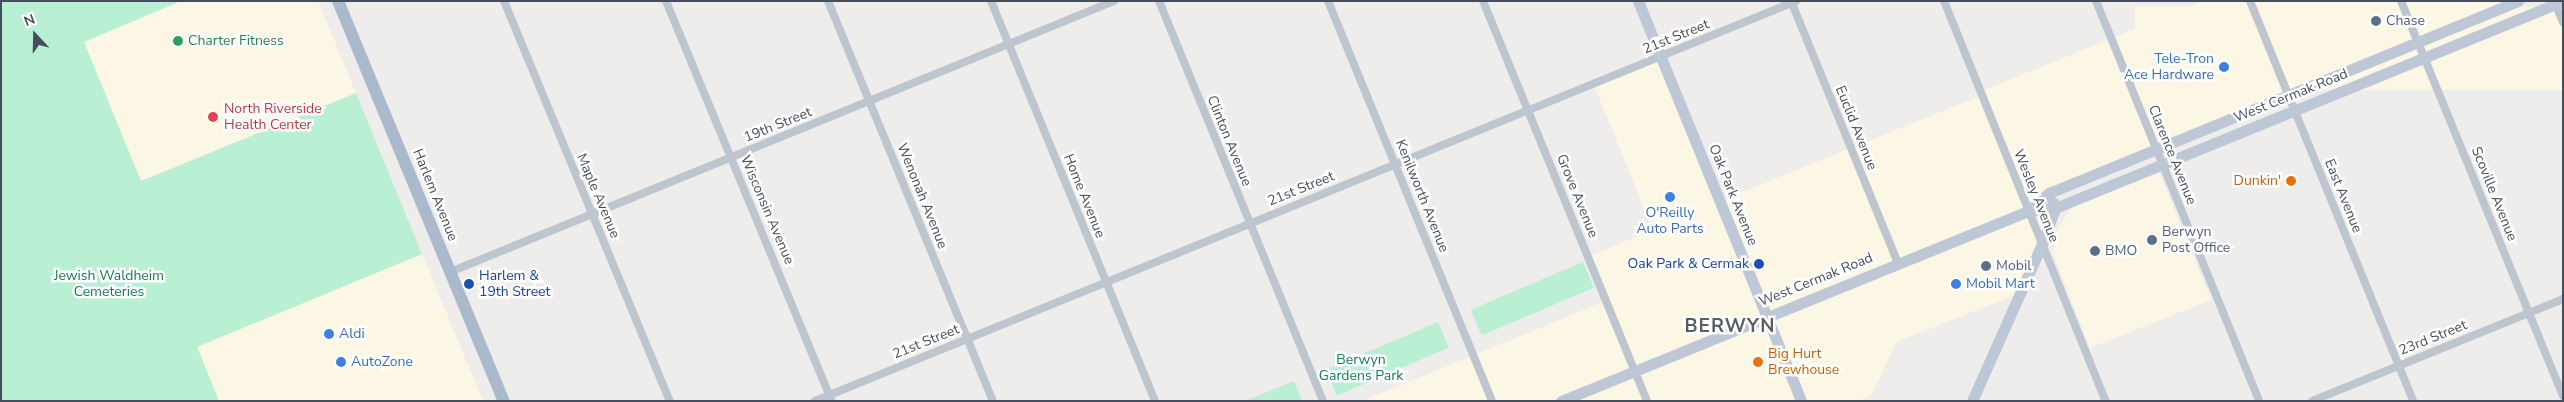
<!DOCTYPE html>
<style>
body{margin:0}
#map{position:relative;width:2564px;height:402px;overflow:hidden;background:#efedec;font-family:"Nunito Sans",sans-serif}
div>[style]{position:absolute}
.commercial>*{inset:0;background:#fcf7e4;transform-origin:0 0}
.green>*{inset:0;background:#b9efd3;transform-origin:0 0}
.street>*{height:8px;margin:-4px;padding:0 4px;transform-origin:4px;border-radius:4px;background:#bdc5cf}
.secondary>*{height:11px;margin:-5.5px;padding:0 5.5px;transform-origin:5.5px;border-radius:5.5px;background:#bec7d6}
.primary>*{height:12px;margin:-6px;padding:0 6px;transform-origin:6px;border-radius:6px;background:#abb9cc}
.dots>*{width:14px;height:14px;translate:-50% -50%;box-sizing:border-box;border:2px solid #fff;border-radius:50%}
span{translate:-50% -50%;white-space:nowrap;text-align:center;line-height:1.15;-webkit-text-stroke:5px #fff;paint-order:stroke}
.service-label{font-size:14px;color:#4e5e75}
.left{translate:0 -50%;text-align:left}
.street-label{font-size:14px;color:#454e5a}
.leisure-label{font-size:14px;color:#27864d}
.shop-label{font-size:14px;color:#366cbe}
.right{translate:-100% -50%;text-align:right}
.health-label{font-size:14px;color:#be3a42}
.food-label{font-size:14px;color:#c56008}
.transit-label{font-size:14px;color:#164399}
.park-label{font-size:14px;color:#157c52}
.district-label{font-size:19px;color:#595c62;font-weight:700;letter-spacing:1px}
.frame{position:absolute;inset:0;border:2px solid #454e5a;pointer-events:none}
.north{position:absolute;left:10px;top:10px;width:50px;height:50px;-webkit-text-stroke:4px #fff;paint-order:stroke;rotate:339deg;font-size:14px;font-weight:700;line-height:20px;text-align:center;color:#454e5a}
.north::after{content:'';display:block;margin:auto;width:18px;height:22px;background:#454e5a;clip-path:polygon(50% 0,100% 100%,50% 72%,0 100%)}
</style>
<div id="map">
<div class="commercial">
<i style="clip-path:polygon(181px 1px,318px 1px,356px 93px,141px 181px,83px 42px)"></i>
<i style="clip-path:polygon(2203px 1px,2515px 1px,2049px 190px,2029px 208px,1982px 91px)"></i>
<i style="left:2563px;top:7px;width:83px;height:428px;rotate:90deg"></i>
<i style="clip-path:polygon(1660px 58px,1800px 401px,1362px 401px,1608px 300px,1590px 256px,1653px 230px,1594px 85px)"></i>
<i style="left:1980px;top:96px;width:123px;height:280px;rotate:68deg"></i>
<i style="clip-path:polygon(2159px 172px,2211px 300px,2090px 348px,2053px 253px,2058px 229px,2072px 207px)"></i>
<i style="clip-path:polygon(2027px 213px,2041px 244px,2020px 293px,1896px 342px,1872px 395px,1858px 401px,1803px 401px,1769px 317px)"></i>
<i style="clip-path:polygon(422px 254px,483px 401px,219px 401px,197px 347px)"></i>
</div>
<div class="green">
<i style="clip-path:polygon(1px 1px,181px 1px,84px 42px,141px 181px,356px 93px,422px 254px,197px 347px,219px 401px,1px 401px)"></i>
<i style="left:1583px;top:262px;width:28px;height:122px;rotate:67deg"></i>
<i style="left:1438px;top:322px;width:28px;height:122px;rotate:67deg"></i>
<i style="clip-path:polygon(1294px 381px,1302px 401px,1245px 401px)"></i>
</div>
<div class="street">
<i style="left:504px;top:1px;width:433px;rotate:67.5deg"></i>
<i style="left:666px;top:1px;width:433px;rotate:67.5deg"></i>
<i style="left:828px;top:1px;width:433px;rotate:67.6deg"></i>
<i style="left:991px;top:1px;width:432px;rotate:67.7deg"></i>
<i style="left:1159px;top:1px;width:432px;rotate:67.7deg"></i>
<i style="left:1328px;top:1px;width:432px;rotate:67.7deg"></i>
<i style="left:1483px;top:1px;width:432px;rotate:67.7deg"></i>
<i style="left:1791px;top:1px;width:283px;rotate:67.8deg"></i>
<i style="left:1944px;top:1px;width:432px;rotate:68deg"></i>
<i style="left:2096px;top:1px;width:432px;rotate:67.8deg"></i>
<i style="left:2250px;top:1px;width:432px;rotate:67.8deg"></i>
<i style="left:2401px;top:1px;width:427px;rotate:67.7deg"></i>
<i style="left:2554px;top:1px;width:23px;rotate:67deg"></i>
<i style="left:450px;top:272px;width:717px;rotate:-22.2deg"></i>
<i style="left:815px;top:401px;width:1059px;rotate:-22.18deg"></i>
<i style="left:2312px;top:401px;width:271px;rotate:-22.1deg"></i>
</div>
<div class="secondary">
<i style="left:1638px;top:1px;width:432px;rotate:67.8deg"></i>
<i style="left:2028px;top:211px;width:28px;rotate:-41deg"></i>
<i style="left:2049px;top:193px;width:507px;rotate:-22.26deg"></i>
<i style="left:1561px;top:401px;width:504px;rotate:-22.14deg"></i>
<i style="left:2028px;top:211px;width:27px;rotate:-6deg"></i>
<i style="left:2055px;top:208px;width:549px;rotate:-22.17deg"></i>
<i style="left:1972px;top:401px;width:172px;rotate:-66deg"></i>
<i style="left:2042px;top:244px;width:38px;rotate:-70deg"></i>
<i style="left:2055px;top:208px;width:6px;rotate:-108deg"></i>
</div>
<div class="primary">
<i style="left:338px;top:1px;width:433px;rotate:67.5deg"></i>
</div>
<div class="dots">
<i style="left:2376px;top:21px;background:#5c6f8a"></i>
<i style="left:178px;top:41px;background:#2e9e5b"></i>
<i style="left:2224px;top:67px;background:#3f7fe0"></i>
<i style="left:213px;top:117px;background:#e0444e"></i>
<i style="left:2291px;top:181px;background:#e8710a"></i>
<i style="left:1670px;top:197px;background:#3f7fe0"></i>
<i style="left:2152px;top:240px;background:#5c6f8a"></i>
<i style="left:2095px;top:251px;background:#5c6f8a"></i>
<i style="left:1759px;top:264px;background:#1a4fb4"></i>
<i style="left:1986px;top:266px;background:#5c6f8a"></i>
<i style="left:469px;top:284px;background:#1a4fb4"></i>
<i style="left:1956px;top:284px;background:#3f7fe0"></i>
<i style="left:329px;top:334px;background:#3f7fe0"></i>
<i style="left:341px;top:362px;background:#3f7fe0"></i>
<i style="left:1758px;top:362px;background:#e8710a"></i>
</div>
<div class="service-label">
<span class="left" style="left:2386px;top:21px">Chase</span>
<span class="left" style="left:2162px;top:240px">Berwyn<br>Post Office</span>
<span class="left" style="left:2105px;top:251px">BMO</span>
<span class="left" style="left:1996px;top:266px">Mobil</span>
</div>
<div class="street-label">
<span style="left:1676px;top:37px;rotate:-22deg">21st Street</span>
<span style="left:2291px;top:96px;rotate:-22deg">West Cermak Road</span>
<span style="left:778px;top:125px;rotate:-22deg">19th Street</span>
<span style="left:1856px;top:128px;rotate:68deg">Euclid Avenue</span>
<span style="left:1229px;top:141px;rotate:68deg">Clinton Avenue</span>
<span style="left:2172px;top:155px;rotate:68deg">Clarence Avenue</span>
<span style="left:1301px;top:189px;rotate:-22deg">21st Street</span>
<span style="left:2494px;top:194px;rotate:68deg">Scoville Avenue</span>
<span style="left:435px;top:195px;rotate:68deg">Harlem Avenue</span>
<span style="left:1733px;top:195px;rotate:68deg">Oak Park Avenue</span>
<span style="left:598px;top:196px;rotate:67deg">Maple Avenue</span>
<span style="left:922px;top:196px;rotate:68deg">Wenonah Avenue</span>
<span style="left:1084px;top:196px;rotate:68deg">Home Avenue</span>
<span style="left:1422px;top:196px;rotate:68deg">Kenilworth Avenue</span>
<span style="left:1577px;top:196px;rotate:68deg">Grove Avenue</span>
<span style="left:2036px;top:196px;rotate:68deg">Wesley Avenue</span>
<span style="left:2343px;top:196px;rotate:68deg">East Avenue</span>
<span style="left:767px;top:210px;rotate:67deg">Wisconsin Avenue</span>
<span style="left:1816px;top:280px;rotate:-22deg">West Cermak Road</span>
<span style="left:2433px;top:338px;rotate:-22deg">23rd Street</span>
<span style="left:926px;top:342px;rotate:-22deg">21st Street</span>
</div>
<div class="leisure-label">
<span class="left" style="left:188px;top:41px">Charter Fitness</span>
</div>
<div class="shop-label">
<span class="right" style="left:2214px;top:67px">Tele-Tron<br>Ace Hardware</span>
<span style="left:1670px;top:221px">O'Reilly<br>Auto Parts</span>
<span class="left" style="left:1966px;top:284px">Mobil Mart</span>
<span class="left" style="left:339px;top:334px">Aldi</span>
<span class="left" style="left:351px;top:362px">AutoZone</span>
</div>
<div class="health-label">
<span class="left" style="left:224px;top:117px">North Riverside<br>Health Center</span>
</div>
<div class="food-label">
<span class="right" style="left:2281px;top:181px">Dunkin'</span>
<span class="left" style="left:1768px;top:362px">Big Hurt<br>Brewhouse</span>
</div>
<div class="transit-label">
<span class="right" style="left:1749px;top:264px">Oak Park &amp; Cermak</span>
<span class="left" style="left:479px;top:284px">Harlem &amp;<br>19th Street</span>
</div>
<div class="park-label">
<span style="left:109px;top:284px">Jewish Waldheim<br>Cemeteries</span>
<span style="left:1361px;top:368px">Berwyn<br>Gardens Park</span>
</div>
<div class="district-label">
<span style="left:1730px;top:327px">BERWYN</span>
</div>
<div class="frame"></div>
<div class="north">N</div>
</div>
